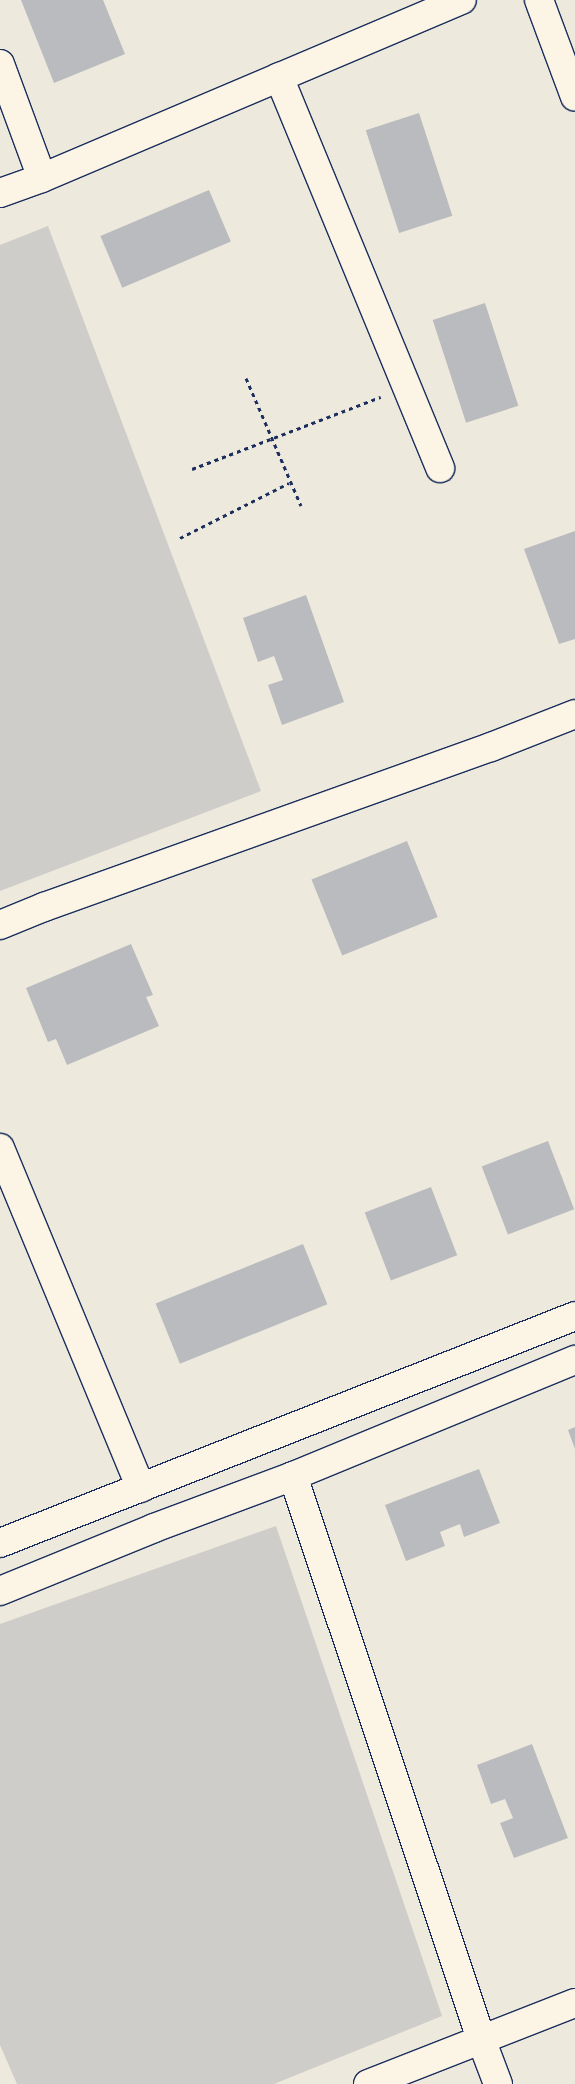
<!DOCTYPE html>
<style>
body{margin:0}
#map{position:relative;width:575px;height:2084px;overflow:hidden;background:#eee9dd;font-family:"Patrick Hand",sans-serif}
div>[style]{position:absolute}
.green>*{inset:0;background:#cfcdca}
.building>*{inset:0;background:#babbbe;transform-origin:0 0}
.path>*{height:3px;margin-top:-1.5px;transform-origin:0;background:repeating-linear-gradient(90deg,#1b2f5e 0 4px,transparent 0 8px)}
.roads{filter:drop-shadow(1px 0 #1b2f5e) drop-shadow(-1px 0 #1b2f5e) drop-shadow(0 1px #1b2f5e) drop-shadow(0 -1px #1b2f5e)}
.minor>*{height:28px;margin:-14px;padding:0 14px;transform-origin:14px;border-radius:14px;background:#fcf5e5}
.major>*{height:28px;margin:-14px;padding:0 14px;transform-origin:14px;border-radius:14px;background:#fcf5e5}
.highway>*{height:28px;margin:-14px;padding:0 14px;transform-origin:14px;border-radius:14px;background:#fcf5e5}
span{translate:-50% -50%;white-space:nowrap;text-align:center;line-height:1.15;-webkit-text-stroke:4px #fcf5e5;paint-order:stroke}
</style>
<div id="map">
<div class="green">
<i style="clip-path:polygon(48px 226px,261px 791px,0 891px,0 245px)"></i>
<i style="clip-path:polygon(276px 1526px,442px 2016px,274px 2084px,17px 2084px,0 2045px,0 1624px)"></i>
</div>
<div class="building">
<i style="clip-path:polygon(21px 0,103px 0,125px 54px,54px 83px)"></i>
<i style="left:419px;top:113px;width:108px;height:56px;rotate:72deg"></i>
<i style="left:209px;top:190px;width:56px;height:118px;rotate:67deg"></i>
<i style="left:485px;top:303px;width:108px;height:55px;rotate:72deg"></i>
<i style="clip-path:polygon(575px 531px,575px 639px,559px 644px,524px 549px)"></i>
<i style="clip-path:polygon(306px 595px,344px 702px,282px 725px,268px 685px,283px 680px,274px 656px,258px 662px,243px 618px)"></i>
<i style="left:407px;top:841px;width:82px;height:103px;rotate:68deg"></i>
<i style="clip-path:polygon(131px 944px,153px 995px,146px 997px,159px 1026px,67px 1065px,56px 1039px,48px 1042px,26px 988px)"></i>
<i style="left:548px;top:1141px;width:73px;height:71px;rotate:69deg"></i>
<i style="left:431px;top:1187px;width:73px;height:71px;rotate:69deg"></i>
<i style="left:303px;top:1244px;width:65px;height:159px;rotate:68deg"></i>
<i style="clip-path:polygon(575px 1427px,575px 1449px,568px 1430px)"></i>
<i style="clip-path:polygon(479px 1469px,500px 1523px,464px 1537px,460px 1524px,440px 1532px,445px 1546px,406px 1561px,385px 1505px)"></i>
<i style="clip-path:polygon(532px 1744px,568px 1838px,514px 1858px,500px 1823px,513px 1818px,505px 1799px,491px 1804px,477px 1765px)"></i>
</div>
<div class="path">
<i style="left:246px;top:378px;width:139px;rotate:66.7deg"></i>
<i style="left:192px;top:469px;width:202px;rotate:-20.9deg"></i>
<i style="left:180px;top:538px;width:122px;rotate:-26.8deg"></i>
</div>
<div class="roads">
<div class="minor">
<i style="left:0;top:64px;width:121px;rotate:69.8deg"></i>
<i style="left:279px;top:77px;width:423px;rotate:67.6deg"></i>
<i style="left:0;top:193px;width:45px;rotate:-19.7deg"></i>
<i style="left:42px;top:178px;width:456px;rotate:-23deg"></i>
<i style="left:0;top:925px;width:48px;rotate:-22.2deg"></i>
<i style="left:44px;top:907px;width:475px;rotate:-19.7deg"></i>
<i style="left:491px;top:747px;width:90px;rotate:-21.4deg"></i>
<i style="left:0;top:1148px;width:368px;rotate:67.5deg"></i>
<i style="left:293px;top:1476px;width:594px;rotate:71.53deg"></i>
<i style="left:481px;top:2039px;width:48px;rotate:69.3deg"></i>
<i style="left:368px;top:2084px;width:222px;rotate:-21.4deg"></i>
</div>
<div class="major">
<i style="left:0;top:1543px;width:618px;rotate:-21.54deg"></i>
<i style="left:0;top:1591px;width:166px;rotate:-22.2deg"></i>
<i style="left:154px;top:1528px;width:148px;rotate:-20.5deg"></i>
<i style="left:293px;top:1476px;width:305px;rotate:-22.4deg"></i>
</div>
<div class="highway">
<i style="left:539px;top:0;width:103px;rotate:69.6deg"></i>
</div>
</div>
</div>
